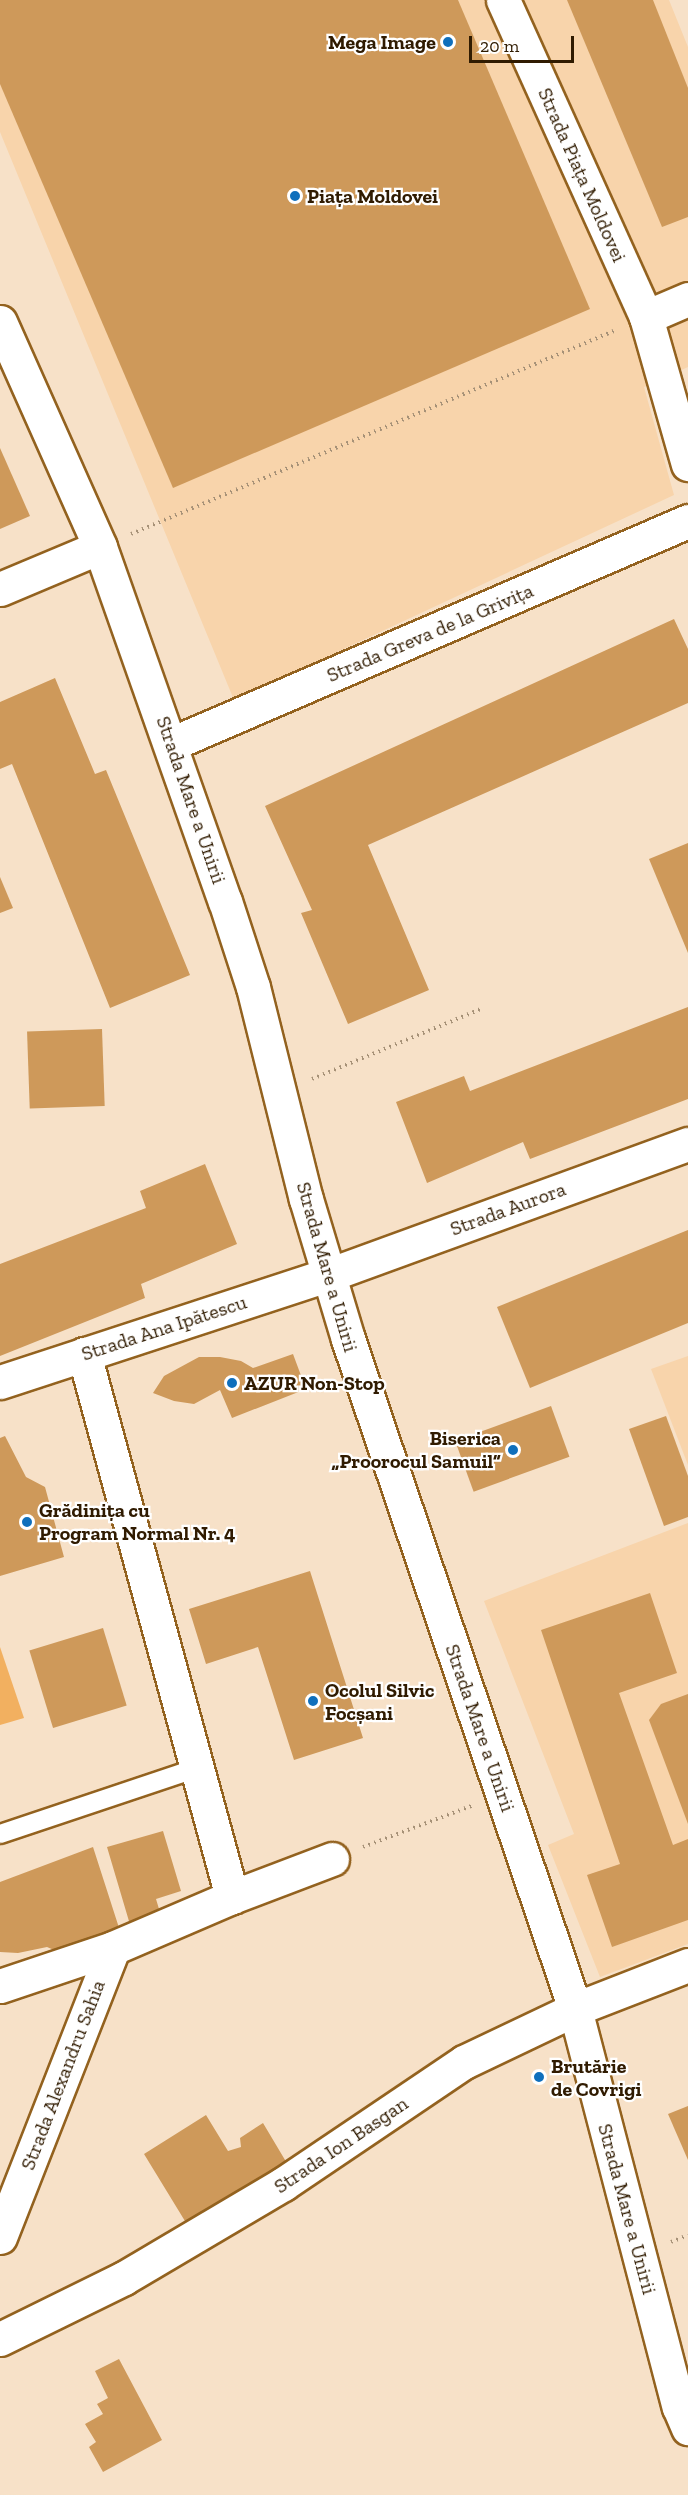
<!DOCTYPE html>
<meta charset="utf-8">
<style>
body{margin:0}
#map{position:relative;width:688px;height:2495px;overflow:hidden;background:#f7e1c8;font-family:"Zilla Slab",serif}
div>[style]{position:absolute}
.built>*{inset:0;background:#f8d4ab}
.green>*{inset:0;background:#f2b060}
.building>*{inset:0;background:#ce995a;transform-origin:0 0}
.path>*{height:4px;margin-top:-2px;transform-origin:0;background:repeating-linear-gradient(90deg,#a69177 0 1.5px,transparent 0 6px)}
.roads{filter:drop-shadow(2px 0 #93621f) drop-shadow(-2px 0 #93621f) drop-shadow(0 2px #93621f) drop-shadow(0 -2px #93621f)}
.lane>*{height:18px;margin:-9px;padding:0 9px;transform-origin:9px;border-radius:9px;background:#fff}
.street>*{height:33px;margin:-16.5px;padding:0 16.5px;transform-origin:16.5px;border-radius:16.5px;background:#fff}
.secondary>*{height:33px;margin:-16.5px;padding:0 16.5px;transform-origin:16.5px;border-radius:16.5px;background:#fff}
.dots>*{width:16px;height:16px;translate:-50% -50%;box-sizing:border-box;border:3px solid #fff;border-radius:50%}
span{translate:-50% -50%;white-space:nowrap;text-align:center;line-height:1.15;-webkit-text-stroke:4.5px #fff;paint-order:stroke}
.poi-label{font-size:20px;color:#301b01;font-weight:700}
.right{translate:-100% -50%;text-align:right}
.left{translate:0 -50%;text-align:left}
.street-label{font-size:20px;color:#301b01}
.scale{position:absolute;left:469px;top:36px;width:105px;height:27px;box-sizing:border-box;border:3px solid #301b01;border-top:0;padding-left:8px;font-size:18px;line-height:21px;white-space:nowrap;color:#301b01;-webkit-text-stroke:4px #fff;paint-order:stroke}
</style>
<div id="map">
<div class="built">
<i style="clip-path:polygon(0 0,669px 0,688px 47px,688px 367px,644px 387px,674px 495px,234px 700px,0 132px)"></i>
<i style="clip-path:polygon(688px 1356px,688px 1465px,651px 1369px)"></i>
<i style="clip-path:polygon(688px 1523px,688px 1944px,600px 1977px,548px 1845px,574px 1834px,484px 1601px)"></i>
</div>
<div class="green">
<i style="clip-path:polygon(0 1647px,24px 1718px,0 1725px)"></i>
</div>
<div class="building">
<i style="clip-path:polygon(0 0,458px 0,590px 309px,173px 488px,0 84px)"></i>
<i style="clip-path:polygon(567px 0,653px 0,688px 88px,688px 217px,662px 227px)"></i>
<i style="clip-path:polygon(0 448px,30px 516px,0 529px)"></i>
<i style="clip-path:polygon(674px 619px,688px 649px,688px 703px,368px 845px,429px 990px,348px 1024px,301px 913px,312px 910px,265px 806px)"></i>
<i style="clip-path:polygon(55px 678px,95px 774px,106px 770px,190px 975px,110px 1008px,12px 764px,0 769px,0 702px)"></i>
<i style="clip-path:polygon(688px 843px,688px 953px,649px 859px)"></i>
<i style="clip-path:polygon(0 877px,13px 908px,0 913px)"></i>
<i style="clip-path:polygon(688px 1007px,688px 1099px,530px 1159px,523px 1142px,427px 1183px,396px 1102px,464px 1076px,470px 1091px)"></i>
<i style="left:102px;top:1029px;width:77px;height:75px;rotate:88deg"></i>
<i style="clip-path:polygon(205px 1164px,237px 1244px,141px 1284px,145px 1298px,0 1356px,0 1264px,146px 1208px,140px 1191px)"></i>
<i style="clip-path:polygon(688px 1230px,688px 1323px,530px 1388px,497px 1307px)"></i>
<i style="clip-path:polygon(293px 1354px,306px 1389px,232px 1418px,220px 1390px,194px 1404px,174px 1401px,153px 1393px,164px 1376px,199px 1357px,220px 1357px,241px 1361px,253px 1368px)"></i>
<i style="left:551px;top:1406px;width:54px;height:102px;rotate:70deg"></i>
<i style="clip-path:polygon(666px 1416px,688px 1476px,688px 1517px,664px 1526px,629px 1429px)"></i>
<i style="clip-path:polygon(5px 1436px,26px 1477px,45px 1487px,64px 1557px,0 1576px,0 1438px)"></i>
<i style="clip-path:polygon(310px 1571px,363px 1738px,294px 1760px,258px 1647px,206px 1664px,189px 1609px)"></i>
<i style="clip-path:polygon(650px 1593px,677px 1673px,619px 1693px,673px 1845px,688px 1839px,688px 1920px,612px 1947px,587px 1875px,620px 1864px,541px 1630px)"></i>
<i style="left:103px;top:1628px;width:81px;height:77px;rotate:73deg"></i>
<i style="clip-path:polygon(688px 1694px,688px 1824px,649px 1720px,661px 1704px)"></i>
<i style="clip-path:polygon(163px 1831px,181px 1891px,156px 1899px,162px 1919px,131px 1928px,107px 1847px)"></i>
<i style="clip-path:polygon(93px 1847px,121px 1934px,61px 1953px,47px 1947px,18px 1953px,0 1952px,0 1882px)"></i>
<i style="clip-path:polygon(688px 2106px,688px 2160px,668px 2114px)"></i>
<i style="clip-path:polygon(206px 2115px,228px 2151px,241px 2147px,240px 2138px,263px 2123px,288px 2165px,188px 2226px,144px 2154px)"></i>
<i style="clip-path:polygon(119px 2359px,162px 2440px,103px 2472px,89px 2447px,96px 2442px,85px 2424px,103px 2414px,97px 2404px,108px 2398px,95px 2371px)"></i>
</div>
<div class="path">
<i style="left:131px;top:534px;width:526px;rotate:-22.81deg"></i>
<i style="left:312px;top:1079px;width:185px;rotate:-22.5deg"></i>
<i style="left:363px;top:1847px;width:116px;rotate:-20.8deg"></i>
<i style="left:671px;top:2242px;width:18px;rotate:-22deg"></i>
</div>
<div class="roads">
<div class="lane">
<i style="left:0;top:1834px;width:208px;rotate:-18.5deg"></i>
</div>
<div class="street">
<i style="left:503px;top:0;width:348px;rotate:65.7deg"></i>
<i style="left:646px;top:317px;width:153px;rotate:74.1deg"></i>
<i style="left:646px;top:317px;width:46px;rotate:-23.2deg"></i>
<i style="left:0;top:589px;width:108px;rotate:-22.8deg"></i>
<i style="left:171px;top:744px;width:563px;rotate:-23.33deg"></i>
<i style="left:84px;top:1354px;width:563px;rotate:74.75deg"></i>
<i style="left:0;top:1986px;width:119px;rotate:-18.6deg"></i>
<i style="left:113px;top:1948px;width:129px;rotate:-23.2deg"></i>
<i style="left:232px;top:1897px;width:107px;rotate:-20.8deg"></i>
<i style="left:0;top:2237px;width:310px;rotate:-68.6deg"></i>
<i style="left:0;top:2339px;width:138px;rotate:-26.2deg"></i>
<i style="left:124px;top:2278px;width:185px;rotate:-30.6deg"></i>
<i style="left:283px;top:2184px;width:218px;rotate:-34deg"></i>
<i style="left:464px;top:2062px;width:123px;rotate:-25.5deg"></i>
<i style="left:575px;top:2009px;width:121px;rotate:-21.3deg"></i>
</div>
<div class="secondary">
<i style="left:0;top:322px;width:246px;rotate:66deg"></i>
<i style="left:100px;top:547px;width:375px;rotate:70.6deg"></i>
<i style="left:225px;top:901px;width:90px;rotate:72deg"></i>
<i style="left:253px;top:987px;width:219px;rotate:76deg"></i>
<i style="left:306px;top:1199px;width:146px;rotate:73.3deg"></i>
<i style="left:348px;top:1339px;width:707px;rotate:71.28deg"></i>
<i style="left:575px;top:2009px;width:411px;rotate:75.4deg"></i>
<i style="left:679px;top:2407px;width:23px;rotate:67deg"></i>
<i style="left:0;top:1382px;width:345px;rotate:-18.1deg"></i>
<i style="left:328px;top:1275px;width:383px;rotate:-20deg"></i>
</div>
</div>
<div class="dots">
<i style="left:448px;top:42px;background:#0f6fbc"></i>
<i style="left:295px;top:196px;background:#0f6fbc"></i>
<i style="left:232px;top:1383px;background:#0f6fbc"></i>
<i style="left:513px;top:1450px;background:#0f6fbc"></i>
<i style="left:27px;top:1522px;background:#0f6fbc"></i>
<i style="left:313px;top:1701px;background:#0f6fbc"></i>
<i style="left:539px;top:2077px;background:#0f6fbc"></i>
</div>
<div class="poi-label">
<span class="right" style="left:436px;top:42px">Mega Image</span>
<span class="left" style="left:307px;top:196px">Piața Moldovei</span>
<span class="left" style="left:244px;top:1383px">AZUR Non-Stop</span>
<span class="right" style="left:501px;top:1450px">Biserica<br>„Proorocul Samuil”</span>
<span class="left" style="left:39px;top:1522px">Grădinița cu<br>Program Normal Nr. 4</span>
<span class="left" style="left:325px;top:1702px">Ocolul Silvic<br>Focșani</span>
<span class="left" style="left:551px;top:2078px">Brutărie<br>de Covrigi</span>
</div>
<div class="street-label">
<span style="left:582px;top:175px;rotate:66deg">Strada Piața Moldovei</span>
<span style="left:430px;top:633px;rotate:-23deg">Strada Greva de la Grivița</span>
<span style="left:191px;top:800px;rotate:71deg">Strada Mare a Unirii</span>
<span style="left:508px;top:1209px;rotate:-20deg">Strada Aurora</span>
<span style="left:327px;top:1267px;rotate:74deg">Strada Mare a Unirii</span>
<span style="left:164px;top:1328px;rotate:-18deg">Strada Ana Ipătescu</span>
<span style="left:480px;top:1728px;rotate:71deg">Strada Mare a Unirii</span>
<span style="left:63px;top:2075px;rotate:-69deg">Strada Alexandru Sahia</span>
<span style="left:341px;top:2145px;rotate:-34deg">Strada Ion Basgan</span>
<span style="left:627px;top:2209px;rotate:75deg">Strada Mare a Unirii</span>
</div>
<div class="scale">20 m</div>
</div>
